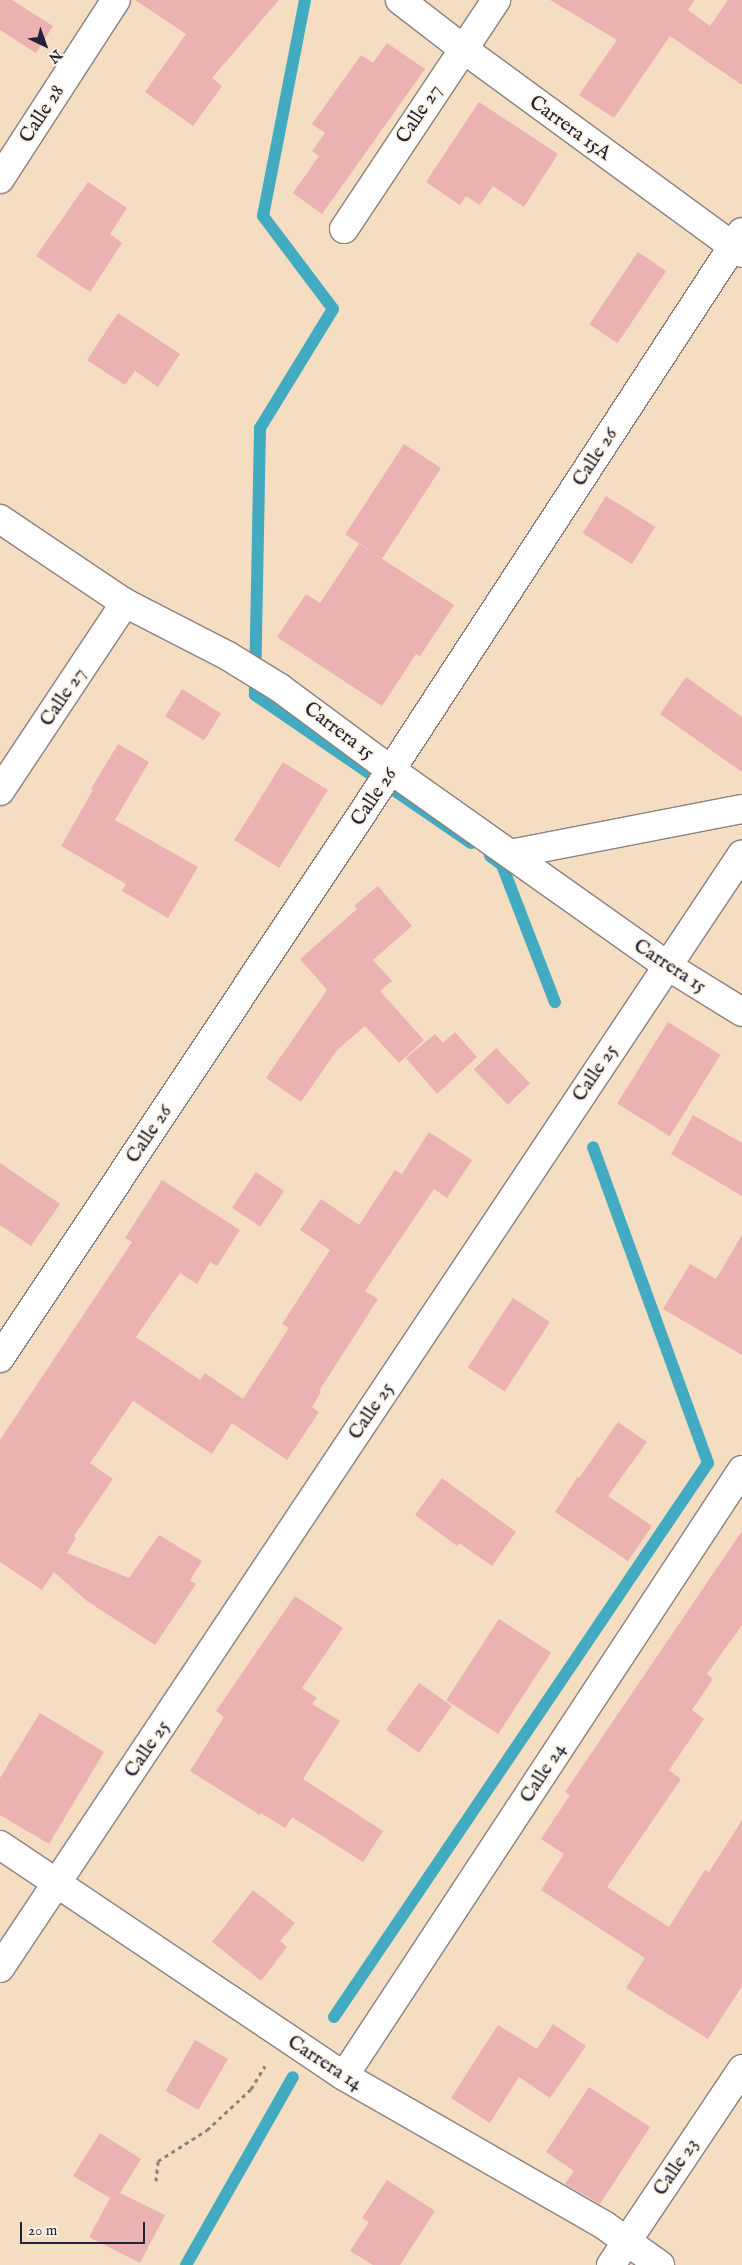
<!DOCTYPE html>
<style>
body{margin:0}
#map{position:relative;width:742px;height:2265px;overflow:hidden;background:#f5ddc1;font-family:"IM FELL English",serif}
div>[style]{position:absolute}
.stream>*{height:12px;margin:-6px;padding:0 6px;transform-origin:6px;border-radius:6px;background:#42abc2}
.building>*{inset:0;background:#eab2b0;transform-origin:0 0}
.path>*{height:3px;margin-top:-1.5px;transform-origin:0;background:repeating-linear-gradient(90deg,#8c807e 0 4px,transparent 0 8px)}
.roads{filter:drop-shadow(1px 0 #8c807e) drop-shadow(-1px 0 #8c807e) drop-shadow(0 1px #8c807e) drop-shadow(0 -1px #8c807e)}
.street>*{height:28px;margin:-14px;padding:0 14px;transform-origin:14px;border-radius:14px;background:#fff}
span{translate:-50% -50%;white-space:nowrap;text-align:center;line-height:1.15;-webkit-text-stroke:4px #fcf5e5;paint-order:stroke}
.street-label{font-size:20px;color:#22223b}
.north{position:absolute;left:20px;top:20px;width:50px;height:50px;-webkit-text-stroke:4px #fcf5e5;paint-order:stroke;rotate:138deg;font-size:14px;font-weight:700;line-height:20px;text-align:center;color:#22223b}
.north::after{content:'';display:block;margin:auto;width:18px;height:22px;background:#22223b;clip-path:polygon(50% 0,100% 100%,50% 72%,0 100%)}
.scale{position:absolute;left:20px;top:2222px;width:125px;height:22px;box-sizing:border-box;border:2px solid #22223b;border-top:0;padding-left:6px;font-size:15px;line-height:18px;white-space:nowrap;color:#22223b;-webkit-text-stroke:4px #fcf5e5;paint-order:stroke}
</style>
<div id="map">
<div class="stream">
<i style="left:305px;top:0;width:220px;rotate:101deg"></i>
<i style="left:263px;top:216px;width:116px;rotate:53deg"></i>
<i style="left:333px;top:309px;width:140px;rotate:121.5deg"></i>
<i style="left:260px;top:428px;width:267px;rotate:91.1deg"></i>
<i style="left:255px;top:695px;width:262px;rotate:34.4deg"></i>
<i style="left:490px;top:856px;width:15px;rotate:37deg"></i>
<i style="left:502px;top:865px;width:147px;rotate:68.9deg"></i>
<i style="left:334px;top:2017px;width:668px;rotate:-55.98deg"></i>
<i style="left:708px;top:1463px;width:336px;rotate:-110deg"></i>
<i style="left:186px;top:2265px;width:216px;rotate:-60.4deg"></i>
</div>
<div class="building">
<i style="clip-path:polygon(0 0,12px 0,53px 26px,36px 53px,0 30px)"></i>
<i style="clip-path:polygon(135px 0,279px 0,212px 78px,222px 86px,193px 126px,145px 92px,186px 34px)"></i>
<i style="clip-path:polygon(550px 0,695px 0,688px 10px,710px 26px,728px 0,742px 0,742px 85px,670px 36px,614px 118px,579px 95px,617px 40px)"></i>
<i style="clip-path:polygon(387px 43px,425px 69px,322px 214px,293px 193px,319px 156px,312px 151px,325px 133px,312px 124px,361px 55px,373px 63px)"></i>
<i style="clip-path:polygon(479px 102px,558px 154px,524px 207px,493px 186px,480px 205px,466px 196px,460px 205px,426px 182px)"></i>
<i style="clip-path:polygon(88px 182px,127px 208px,110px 234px,122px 243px,90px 292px,36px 256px)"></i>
<i style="left:638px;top:252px;width:34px;height:87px;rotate:34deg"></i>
<i style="clip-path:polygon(118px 313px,180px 354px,158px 387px,135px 371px,125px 385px,87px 360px)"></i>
<i style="left:404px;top:444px;width:44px;height:108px;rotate:33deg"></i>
<i style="left:606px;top:496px;width:58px;height:44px;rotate:32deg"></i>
<i style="clip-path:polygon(359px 544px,454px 605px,420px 656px,416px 654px,382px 706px,277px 637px,306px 594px,320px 603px)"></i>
<i style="clip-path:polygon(686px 677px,742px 717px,742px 772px,660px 714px)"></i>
<i style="left:182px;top:689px;width:46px;height:32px;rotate:32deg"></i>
<i style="clip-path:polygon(118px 744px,149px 762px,115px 820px,198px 867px,168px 918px,122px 891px,126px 884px,61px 846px,93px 790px,91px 789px)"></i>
<i style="left:283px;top:762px;width:53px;height:92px;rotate:32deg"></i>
<i style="clip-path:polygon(378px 886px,412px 926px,373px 960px,392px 981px,380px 991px,424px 1040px,399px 1063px,365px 1026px,337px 1050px,301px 1102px,266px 1078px,327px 990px,300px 959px,357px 909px,354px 906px)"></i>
<i style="left:668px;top:1022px;width:62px;height:96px;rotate:32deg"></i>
<i style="clip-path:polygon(455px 1032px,477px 1057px,437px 1094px,406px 1058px,435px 1034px,443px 1043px)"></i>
<i style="left:496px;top:1048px;width:49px;height:31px;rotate:46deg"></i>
<i style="clip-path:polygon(693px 1115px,742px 1143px,742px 1196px,671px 1154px)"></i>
<i style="clip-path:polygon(429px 1132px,472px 1160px,447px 1198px,434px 1189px,365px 1291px,378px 1299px,319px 1391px,321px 1392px,312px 1407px,319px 1412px,287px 1460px,232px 1423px,212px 1454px,133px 1401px,90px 1463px,113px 1479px,74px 1536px,76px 1538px,67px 1553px,129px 1578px,159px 1535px,202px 1561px,190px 1580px,196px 1584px,155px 1645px,87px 1601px,54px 1572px,42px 1590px,0 1562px,0 1440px,132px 1242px,125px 1238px,162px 1180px,240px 1230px,217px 1266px,210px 1262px,197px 1284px,180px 1273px,136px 1337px,200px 1380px,205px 1373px,243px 1399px,289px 1328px,282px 1324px,330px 1250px,300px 1230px,321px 1199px,359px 1225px,395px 1170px,402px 1174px)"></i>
<i style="clip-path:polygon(0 1163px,60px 1204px,31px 1246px,0 1225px)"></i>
<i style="left:256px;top:1172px;width:34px;height:43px;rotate:34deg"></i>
<i style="clip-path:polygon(742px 1235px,742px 1355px,663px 1309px,690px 1264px,716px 1279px)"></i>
<i style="left:513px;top:1298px;width:44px;height:83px;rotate:33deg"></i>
<i style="clip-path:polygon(618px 1422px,647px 1442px,608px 1496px,652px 1526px,628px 1561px,555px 1512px,578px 1476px,579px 1478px)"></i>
<i style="clip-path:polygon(442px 1478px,516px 1532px,492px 1566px,459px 1543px,457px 1546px,415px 1515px)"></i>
<i style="clip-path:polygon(742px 1531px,742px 1625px,707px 1674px,713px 1679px,692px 1710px,704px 1719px,669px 1770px,681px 1779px,607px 1887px,669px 1927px,705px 1870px,709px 1872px,742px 1820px,742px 1986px,708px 2039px,626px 1988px,645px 1958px,541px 1890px,564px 1854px,541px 1839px,570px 1795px,565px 1792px)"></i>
<i style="clip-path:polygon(295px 1596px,343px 1628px,302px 1688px,317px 1698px,312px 1704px,340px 1721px,303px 1779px,383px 1831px,363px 1862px,292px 1817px,285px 1828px,261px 1813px,260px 1815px,190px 1771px,224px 1717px,216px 1711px)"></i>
<i style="left:499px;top:1619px;width:62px;height:97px;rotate:33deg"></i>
<i style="left:419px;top:1683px;width:40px;height:57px;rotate:35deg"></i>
<i style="clip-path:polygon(40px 1713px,104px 1752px,49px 1844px,0 1815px,0 1778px)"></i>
<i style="clip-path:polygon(253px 1890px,295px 1923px,280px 1941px,287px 1947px,261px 1981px,212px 1942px)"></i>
<i style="clip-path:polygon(553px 2024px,586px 2046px,550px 2098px,519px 2077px,490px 2123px,451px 2098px,498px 2025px,537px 2049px)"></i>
<i style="left:195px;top:2040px;width:38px;height:59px;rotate:30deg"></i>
<i style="clip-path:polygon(589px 2087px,650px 2127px,600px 2204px,565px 2184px,574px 2171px,546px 2152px)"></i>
<i style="clip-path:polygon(100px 2133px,141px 2159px,120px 2193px,165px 2215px,140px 2263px,89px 2237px,110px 2198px,73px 2176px)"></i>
<i style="clip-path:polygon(387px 2180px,435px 2211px,400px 2265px,373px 2265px,350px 2251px,369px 2222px,362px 2218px)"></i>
</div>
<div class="path">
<i style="left:156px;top:2181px;width:20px;rotate:-84deg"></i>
<i style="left:158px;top:2161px;width:58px;rotate:-32.3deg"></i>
<i style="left:207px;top:2130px;width:60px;rotate:-43deg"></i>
<i style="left:251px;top:2089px;width:27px;rotate:-59deg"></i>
</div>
<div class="roads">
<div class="street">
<i style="left:400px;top:0;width:78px;rotate:37.7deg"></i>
<i style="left:462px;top:48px;width:347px;rotate:36.2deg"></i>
<i style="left:0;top:179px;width:213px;rotate:-57.1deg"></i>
<i style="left:344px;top:229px;width:275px;rotate:-56.4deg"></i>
<i style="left:0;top:519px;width:151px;rotate:33.9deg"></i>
<i style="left:125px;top:603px;width:116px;rotate:27.2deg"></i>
<i style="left:228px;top:656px;width:61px;rotate:31.6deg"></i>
<i style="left:280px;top:688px;width:138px;rotate:36.5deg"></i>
<i style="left:391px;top:770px;width:337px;rotate:35.3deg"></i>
<i style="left:666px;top:965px;width:89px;rotate:31.7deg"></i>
<i style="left:0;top:791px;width:226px;rotate:-56.4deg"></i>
<i style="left:510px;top:854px;width:236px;rotate:-11deg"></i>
<i style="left:0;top:1358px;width:706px;rotate:-56.38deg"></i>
<i style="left:391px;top:770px;width:642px;rotate:-56.88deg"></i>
<i style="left:0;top:1845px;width:414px;rotate:33.9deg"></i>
<i style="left:344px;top:2076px;width:300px;rotate:29.8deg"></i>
<i style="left:604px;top:2225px;width:69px;rotate:35.5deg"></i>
<i style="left:0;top:1968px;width:1338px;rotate:-56.33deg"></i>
<i style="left:344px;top:2076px;width:725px;rotate:-56.7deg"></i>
<i style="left:611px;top:2265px;width:236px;rotate:-56.2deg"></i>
</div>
</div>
<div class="street-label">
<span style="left:42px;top:114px;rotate:-57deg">Calle 28</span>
<span style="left:419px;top:114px;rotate:-57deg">Calle 27</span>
<span style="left:570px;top:128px;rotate:36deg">Carrera 15A</span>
<span style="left:595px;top:457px;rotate:-57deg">Calle 26</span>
<span style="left:63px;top:697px;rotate:-56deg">Calle 27</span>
<span style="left:339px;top:731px;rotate:37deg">Carrera 15</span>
<span style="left:374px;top:797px;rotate:-56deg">Calle 26</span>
<span style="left:670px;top:966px;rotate:33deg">Carrera 15</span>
<span style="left:595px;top:1073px;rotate:-56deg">Calle 25</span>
<span style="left:149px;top:1134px;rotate:-56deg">Calle 26</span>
<span style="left:371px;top:1411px;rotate:-56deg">Calle 25</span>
<span style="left:147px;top:1749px;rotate:-56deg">Calle 25</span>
<span style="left:543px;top:1773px;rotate:-57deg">Calle 24</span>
<span style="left:325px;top:2063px;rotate:33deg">Carrera 14</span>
<span style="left:676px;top:2167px;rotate:-56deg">Calle 23</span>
</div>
<div class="north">N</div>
<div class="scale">20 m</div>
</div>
